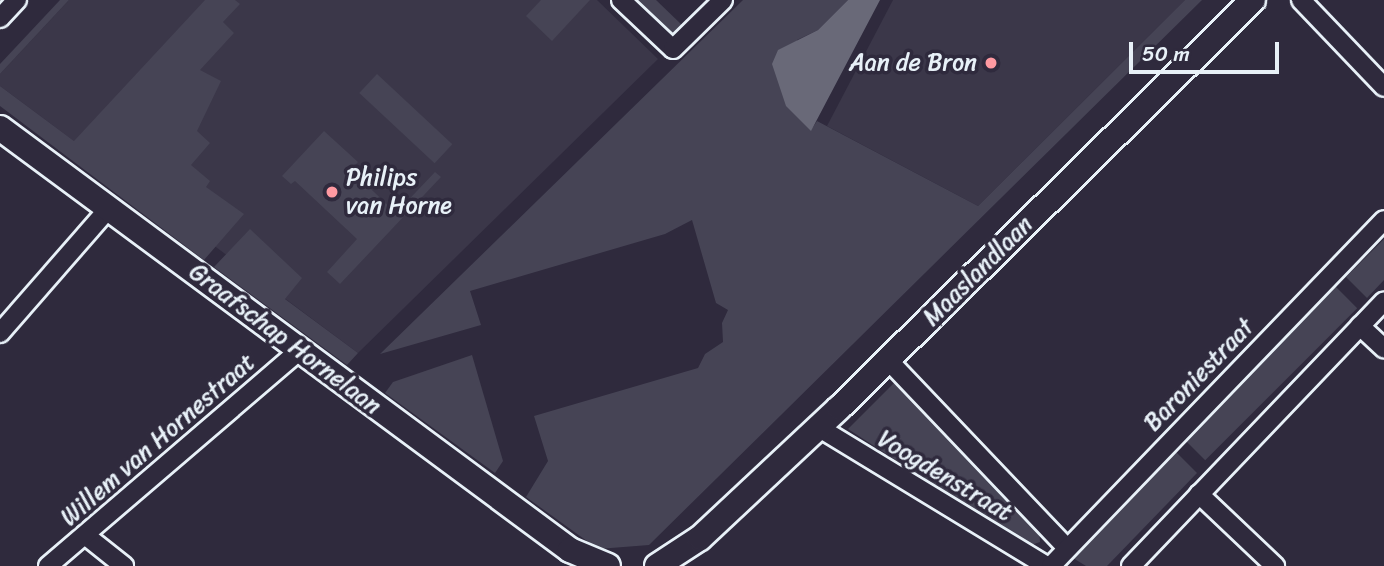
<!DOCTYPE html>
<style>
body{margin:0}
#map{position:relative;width:1384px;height:566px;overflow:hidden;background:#2f2a3d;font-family:Sriracha,sans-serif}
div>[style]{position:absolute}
.built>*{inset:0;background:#3b3749}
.green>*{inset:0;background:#464455;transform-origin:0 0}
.water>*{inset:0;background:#696978}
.roads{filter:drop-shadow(2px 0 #e8f1f8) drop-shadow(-2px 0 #e8f1f8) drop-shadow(0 2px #e8f1f8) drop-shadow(0 -2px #e8f1f8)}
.street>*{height:18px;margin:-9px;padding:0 9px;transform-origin:9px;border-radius:9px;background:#2f2a3d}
.secondary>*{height:24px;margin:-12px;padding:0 12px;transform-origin:12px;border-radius:12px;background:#2f2a3d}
.dots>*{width:19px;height:19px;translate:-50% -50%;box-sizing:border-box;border:4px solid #2f2a3d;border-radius:50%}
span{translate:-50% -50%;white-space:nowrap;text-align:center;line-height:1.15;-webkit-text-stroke:7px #2f2a3d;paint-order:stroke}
.poi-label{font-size:24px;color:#e8f1f8}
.right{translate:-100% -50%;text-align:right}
.left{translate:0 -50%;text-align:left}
.street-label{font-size:24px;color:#e8f1f8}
.scale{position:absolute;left:1129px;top:42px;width:150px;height:32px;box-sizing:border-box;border:4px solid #e8f1f8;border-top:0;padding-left:9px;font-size:21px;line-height:24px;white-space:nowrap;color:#e8f1f8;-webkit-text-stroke:5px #2f2a3d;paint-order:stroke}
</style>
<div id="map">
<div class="built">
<i style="clip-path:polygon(69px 0,597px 0,658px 59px,358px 353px,0 86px,0 74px)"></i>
<i style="clip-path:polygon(893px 0,1185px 0,978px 206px,827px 126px)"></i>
</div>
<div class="green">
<i style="clip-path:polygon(60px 0,69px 0,0 74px,0 64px)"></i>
<i style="clip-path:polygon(205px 0,235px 0,240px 4px,223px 22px,234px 33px,200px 70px,221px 81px,197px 131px,210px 143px,191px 165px,210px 181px,206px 187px,244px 214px,204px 260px,0 106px,0 86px,74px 141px)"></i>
<i style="clip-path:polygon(541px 0,590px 0,552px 41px,526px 16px)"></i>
<i style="clip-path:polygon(637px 0,656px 0,683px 26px,674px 35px)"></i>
<i style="clip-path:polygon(743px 0,848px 0,818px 30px,797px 40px,811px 130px,817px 121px,978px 206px,1185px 0,1202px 0,649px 545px,598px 549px,526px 497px,548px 461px,534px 416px,698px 368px,705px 354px,723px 342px,722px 323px,728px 310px,716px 303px,692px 220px,665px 234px,470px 291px,481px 325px,380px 354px)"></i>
<i style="left:377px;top:74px;width:103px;height:26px;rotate:43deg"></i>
<i style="clip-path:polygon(324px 131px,358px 162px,351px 170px,396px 213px,435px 172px,441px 177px,340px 284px,327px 272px,357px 239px,295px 181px,291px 184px,282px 176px)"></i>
<i style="clip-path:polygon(250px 229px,302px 278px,285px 299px,358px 353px,347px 365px,214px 267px)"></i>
<i style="clip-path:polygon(1384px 239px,1384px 280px,1367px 298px,1346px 277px)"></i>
<i style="left:1336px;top:287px;width:30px;height:215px;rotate:45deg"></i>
<i style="clip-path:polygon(472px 355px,503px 461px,495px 473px,385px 393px,393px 382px)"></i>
<i style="clip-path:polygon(896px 381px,1039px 528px,1040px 542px,1028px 546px,848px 429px)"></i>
<i style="clip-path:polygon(1175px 451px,1197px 473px,1107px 566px,1086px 566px,1073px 558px)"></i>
</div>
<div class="water">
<i style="clip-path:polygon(848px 0,880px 0,811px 131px,786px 106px,772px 64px,778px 50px,818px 30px)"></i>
</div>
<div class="roads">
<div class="street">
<i style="left:621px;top:0;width:71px;rotate:43.3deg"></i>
<i style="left:673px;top:49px;width:70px;rotate:-44.4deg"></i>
<i style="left:1301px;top:0;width:120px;rotate:46.3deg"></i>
<i style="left:0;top:18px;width:25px;rotate:-47deg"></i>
<i style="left:1360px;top:326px;width:33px;rotate:43deg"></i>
<i style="left:0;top:333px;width:166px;rotate:-48.9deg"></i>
<i style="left:888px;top:360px;width:258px;rotate:46.4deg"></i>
<i style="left:818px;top:427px;width:268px;rotate:31.3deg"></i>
<i style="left:1199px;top:494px;width:105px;rotate:43.5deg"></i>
<i style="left:85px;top:535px;width:50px;rotate:38.5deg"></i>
<i style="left:48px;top:566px;width:332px;rotate:-40.6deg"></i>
<i style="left:1051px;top:566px;width:480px;rotate:-46.1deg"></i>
<i style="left:1131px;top:566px;width:366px;rotate:-46.3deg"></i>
</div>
<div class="secondary">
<i style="left:0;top:128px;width:709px;rotate:36.51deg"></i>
<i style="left:570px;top:550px;width:41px;rotate:22.8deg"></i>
<i style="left:657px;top:566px;width:51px;rotate:-33.1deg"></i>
<i style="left:700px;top:538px;width:190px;rotate:-43.1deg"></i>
<i style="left:839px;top:408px;width:581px;rotate:-44.58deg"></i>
</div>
</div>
<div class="dots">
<i style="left:991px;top:63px;background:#ff9aa2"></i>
<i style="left:332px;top:192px;background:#ff9aa2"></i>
</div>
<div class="poi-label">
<span class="right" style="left:977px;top:63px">Aan de Bron</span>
<span class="left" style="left:346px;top:192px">Philips<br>van Horne</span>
</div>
<div class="street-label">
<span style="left:978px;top:271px;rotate:-45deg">Maaslandlaan</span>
<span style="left:285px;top:339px;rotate:37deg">Graafschap Hornelaan</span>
<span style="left:1199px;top:375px;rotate:-46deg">Baroniestraat</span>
<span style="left:158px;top:440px;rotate:-41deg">Willem van Hornestraat</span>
<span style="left:945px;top:476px;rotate:31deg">Voogdenstraat</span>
</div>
<div class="scale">50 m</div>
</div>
